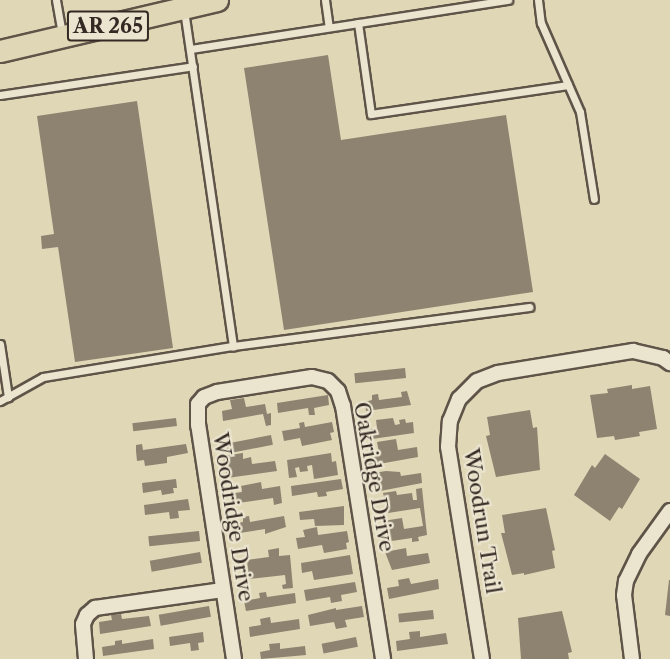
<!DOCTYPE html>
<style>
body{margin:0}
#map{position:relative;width:670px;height:659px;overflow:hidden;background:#e0d7b7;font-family:"Libre Caslon Text",serif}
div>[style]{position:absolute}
.building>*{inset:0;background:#8d8370;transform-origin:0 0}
.roads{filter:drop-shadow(2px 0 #5f5448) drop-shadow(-2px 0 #5f5448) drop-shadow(0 2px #5f5448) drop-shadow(0 -2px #5f5448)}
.service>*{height:7px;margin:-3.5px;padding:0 3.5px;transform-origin:3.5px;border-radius:3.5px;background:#ebe5d0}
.minor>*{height:14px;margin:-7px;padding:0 7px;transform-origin:7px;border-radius:7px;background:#ebe5d0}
.primary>*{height:21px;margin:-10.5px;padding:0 10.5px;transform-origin:10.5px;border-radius:10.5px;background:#e0d7b7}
span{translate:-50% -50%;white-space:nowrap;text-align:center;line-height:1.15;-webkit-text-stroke:4.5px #ebe5d0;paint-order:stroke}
.shield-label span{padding:2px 4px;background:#ebe5d0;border:2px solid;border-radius:4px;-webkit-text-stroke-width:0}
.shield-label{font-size:20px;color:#342923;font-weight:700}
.street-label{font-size:21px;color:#342923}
</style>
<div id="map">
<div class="building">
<i style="clip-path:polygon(328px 55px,341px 140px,506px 115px,533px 292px,284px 330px,244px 68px)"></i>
<i style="clip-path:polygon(137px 101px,173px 348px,75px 362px,58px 247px,42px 249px,41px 236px,54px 234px,37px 116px)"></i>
<i style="left:405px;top:368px;width:10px;height:51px;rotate:84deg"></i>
<i style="clip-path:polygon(632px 385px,632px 389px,650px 386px,657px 429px,639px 432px,640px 436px,615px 440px,614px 436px,597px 438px,590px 395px,608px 393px,607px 389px)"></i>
<i style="clip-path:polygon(407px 391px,411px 405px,366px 411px,365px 402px,372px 400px,372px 395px,378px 394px,379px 400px,402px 397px,401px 392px)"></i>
<i style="clip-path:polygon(328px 395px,329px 405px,314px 408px,315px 415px,309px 415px,308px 408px,278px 413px,277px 403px)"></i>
<i style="clip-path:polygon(244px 398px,246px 407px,265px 404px,267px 414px,271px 413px,271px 425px,266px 426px,263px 414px,223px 421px,222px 411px,232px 409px,230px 400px)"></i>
<i style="clip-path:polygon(530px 410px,533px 428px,537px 427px,540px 470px,496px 477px,486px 436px,490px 435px,487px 417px)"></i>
<i style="left:176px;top:418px;width:8px;height:44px;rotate:83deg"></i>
<i style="clip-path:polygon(393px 418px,395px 425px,400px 424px,399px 420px,405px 419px,406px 423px,413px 422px,414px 433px,365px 440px,363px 430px,377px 428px,376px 420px)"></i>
<i style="clip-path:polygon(304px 422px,305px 427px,332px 422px,334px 432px,330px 433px,332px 440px,302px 446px,300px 438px,284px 441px,282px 431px,300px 428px,299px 423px)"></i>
<i style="left:271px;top:435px;width:10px;height:50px;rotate:79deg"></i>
<i style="clip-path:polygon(396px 439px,398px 450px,417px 447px,418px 457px,368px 466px,366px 456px,379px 453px,377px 442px)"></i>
<i style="clip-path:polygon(142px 444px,143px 450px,186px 444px,188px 453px,167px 457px,167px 463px,145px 466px,144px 460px,137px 461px,136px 451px,136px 445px)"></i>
<i style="clip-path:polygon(243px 453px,243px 459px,251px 457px,252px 464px,275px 461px,277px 471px,227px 478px,223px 456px)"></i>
<i style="clip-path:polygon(331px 453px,332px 462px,336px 461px,338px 475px,314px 479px,312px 465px,307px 466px,308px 471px,300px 472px,299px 467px,295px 468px,297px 477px,289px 478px,287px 460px)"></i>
<i style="clip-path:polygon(605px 454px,640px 479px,622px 509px,619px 507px,610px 521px,574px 495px,592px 465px,595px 468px)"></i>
<i style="clip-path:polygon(386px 471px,400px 472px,401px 476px,421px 473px,422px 483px,375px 492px,374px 473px)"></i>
<i style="clip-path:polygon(176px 479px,177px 488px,173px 488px,174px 493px,162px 495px,161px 490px,143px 493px,142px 483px)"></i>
<i style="clip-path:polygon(341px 479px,343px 489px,326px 492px,327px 496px,318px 497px,317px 492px,292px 496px,291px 486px)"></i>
<i style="clip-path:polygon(261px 482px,262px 489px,280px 486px,282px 503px,274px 505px,273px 498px,231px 504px,229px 494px,242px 492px,241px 486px)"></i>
<i style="clip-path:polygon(422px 488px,427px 535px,418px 537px,419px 541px,412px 542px,412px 538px,385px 542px,383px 521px,402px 518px,404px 529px,423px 526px,420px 508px,388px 513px,383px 493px,396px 491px,397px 495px,412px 493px,413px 500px,417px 500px,416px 489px)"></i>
<i style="clip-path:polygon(188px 499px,190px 510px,178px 511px,179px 518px,170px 519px,169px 512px,145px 515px,144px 505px)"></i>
<i style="clip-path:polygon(344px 506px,344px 525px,315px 526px,314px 519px,300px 520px,299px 512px)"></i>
<i style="clip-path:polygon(546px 508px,555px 550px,552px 551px,555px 568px,524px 575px,524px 573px,512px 575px,501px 533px,505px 533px,502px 515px)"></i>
<i style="clip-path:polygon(249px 516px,250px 522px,284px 516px,286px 527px,265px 534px,265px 529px,233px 534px,231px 524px,243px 522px,243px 517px)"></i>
<i style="clip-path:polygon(317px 527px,318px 535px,347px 531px,349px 542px,346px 543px,347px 549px,324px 553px,322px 545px,298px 549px,296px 538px,305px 537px,303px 530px)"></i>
<i style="left:199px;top:531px;width:10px;height:51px;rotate:84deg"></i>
<i style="clip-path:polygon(279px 548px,279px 556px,290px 555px,293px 588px,283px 589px,282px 585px,286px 584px,285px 575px,249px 579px,247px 560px,269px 557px,268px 550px)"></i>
<i style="clip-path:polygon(406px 548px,407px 556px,428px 553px,430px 563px,392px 570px,385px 552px)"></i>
<i style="left:200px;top:552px;width:11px;height:51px;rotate:80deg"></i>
<i style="clip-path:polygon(350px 555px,353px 574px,314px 580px,312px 571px,302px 573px,301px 563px)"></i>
<i style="clip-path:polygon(409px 578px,411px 584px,438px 579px,439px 589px,389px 599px,387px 588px,399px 586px,398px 580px)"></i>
<i style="clip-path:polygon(669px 580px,670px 580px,670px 616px,665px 615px)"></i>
<i style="clip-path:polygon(355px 582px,357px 592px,341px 595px,342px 601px,331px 603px,330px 597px,306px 601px,304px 590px)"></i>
<i style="clip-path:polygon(266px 592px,267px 597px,295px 593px,296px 603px,246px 611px,244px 601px,260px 598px,259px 593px)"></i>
<i style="left:209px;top:606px;width:11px;height:51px;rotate:80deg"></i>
<i style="clip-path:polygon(362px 606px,364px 617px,345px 620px,347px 627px,336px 629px,334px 622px,310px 626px,308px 615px,336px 608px,336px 610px)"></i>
<i style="left:433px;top:610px;width:9px;height:35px;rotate:84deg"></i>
<i style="clip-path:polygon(562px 611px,572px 652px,568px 653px,569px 659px,521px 659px,518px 618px)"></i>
<i style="clip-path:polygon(121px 614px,122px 619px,149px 616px,151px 626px,100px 634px,99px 622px,112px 620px,111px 615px)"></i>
<i style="clip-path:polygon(270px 617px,271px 623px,299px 619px,300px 629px,250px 637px,249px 627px,261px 625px,260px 619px)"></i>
<i style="clip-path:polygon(420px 631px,420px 637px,446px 633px,448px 644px,397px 651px,396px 641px,410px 639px,409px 632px)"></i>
<i style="clip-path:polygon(203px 632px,204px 642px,198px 643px,199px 650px,191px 651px,190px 643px,170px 646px,169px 637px)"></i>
<i style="left:356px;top:637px;width:10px;height:35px;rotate:79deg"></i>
<i style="clip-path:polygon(153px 639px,154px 649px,103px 656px,102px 647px,115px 645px,115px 641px,122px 640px,122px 644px)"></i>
<i style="clip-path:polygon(280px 643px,280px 649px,305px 646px,306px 655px,261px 659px,260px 652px,270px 650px,269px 644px)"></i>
</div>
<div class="roads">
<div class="service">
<i style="left:56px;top:0;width:34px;rotate:80deg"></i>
<i style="left:325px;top:0;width:27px;rotate:82deg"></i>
<i style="left:538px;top:0;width:23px;rotate:83deg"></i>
<i style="left:541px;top:23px;width:97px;rotate:66.3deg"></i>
<i style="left:580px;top:112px;width:88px;rotate:80.9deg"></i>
<i style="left:184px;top:10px;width:340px;rotate:81.7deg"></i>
<i style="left:358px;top:23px;width:92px;rotate:81.9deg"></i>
<i style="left:371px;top:114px;width:199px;rotate:-8.4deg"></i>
<i style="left:191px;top:49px;width:321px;rotate:-8.8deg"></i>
<i style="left:0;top:95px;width:195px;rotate:-8.5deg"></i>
<i style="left:0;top:344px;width:54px;rotate:81.4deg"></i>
<i style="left:0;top:401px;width:49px;rotate:-29.2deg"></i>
<i style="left:43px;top:377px;width:193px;rotate:-9.3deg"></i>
<i style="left:233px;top:346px;width:299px;rotate:-7.5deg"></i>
</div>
<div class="minor">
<i style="left:86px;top:659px;width:35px;rotate:-95deg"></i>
<i style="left:83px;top:624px;width:10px;rotate:-66deg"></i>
<i style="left:87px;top:615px;width:11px;rotate:-41deg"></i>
<i style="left:95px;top:608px;width:129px;rotate:-8deg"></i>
<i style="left:234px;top:659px;width:237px;rotate:-98.7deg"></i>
<i style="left:198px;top:425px;width:21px;rotate:-90deg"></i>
<i style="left:198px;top:404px;width:9px;rotate:-49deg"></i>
<i style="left:204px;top:397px;width:14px;rotate:-21deg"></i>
<i style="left:217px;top:392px;width:96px;rotate:-9deg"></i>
<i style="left:312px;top:377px;width:16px;rotate:14deg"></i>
<i style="left:328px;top:381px;width:14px;rotate:45deg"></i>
<i style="left:338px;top:391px;width:16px;rotate:72deg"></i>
<i style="left:343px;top:406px;width:256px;rotate:81deg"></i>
<i style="left:482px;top:659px;width:215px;rotate:-99.1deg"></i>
<i style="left:448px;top:447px;width:26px;rotate:-86deg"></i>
<i style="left:450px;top:421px;width:24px;rotate:-68deg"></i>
<i style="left:459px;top:399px;width:25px;rotate:-45deg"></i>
<i style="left:477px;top:381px;width:22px;rotate:-21deg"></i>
<i style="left:498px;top:373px;width:137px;rotate:-9.3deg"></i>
<i style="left:633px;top:351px;width:31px;rotate:13deg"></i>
<i style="left:663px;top:358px;width:9px;rotate:36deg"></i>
<i style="left:632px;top:659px;width:64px;rotate:-97.1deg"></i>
<i style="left:624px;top:595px;width:14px;rotate:-82deg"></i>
<i style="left:626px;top:581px;width:30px;rotate:-64deg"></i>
<i style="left:639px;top:554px;width:53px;rotate:-54.2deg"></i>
</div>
<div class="primary">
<i style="left:0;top:51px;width:223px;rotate:-13.2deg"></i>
</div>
</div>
<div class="shield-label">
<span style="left:108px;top:26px">AR 265</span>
</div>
<div class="street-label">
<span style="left:374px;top:477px;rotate:80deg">Oakridge Drive</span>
<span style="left:233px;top:517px;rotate:81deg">Woodridge Drive</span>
<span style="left:482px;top:521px;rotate:81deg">Woodrun Trail</span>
</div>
</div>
